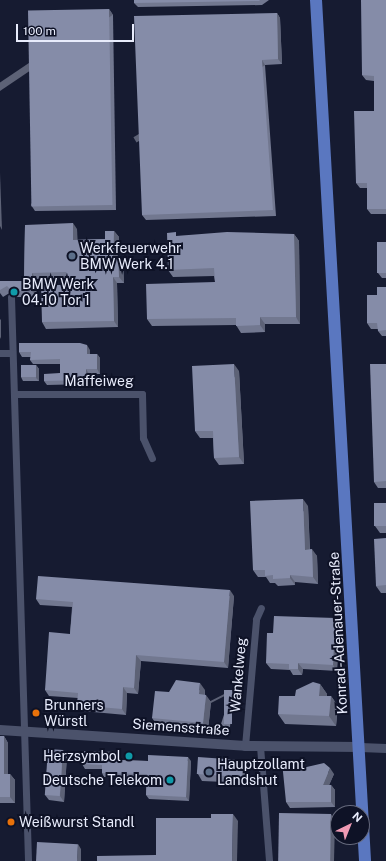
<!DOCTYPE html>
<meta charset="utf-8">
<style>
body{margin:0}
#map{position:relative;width:386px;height:861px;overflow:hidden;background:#161b31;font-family:"Public Sans",sans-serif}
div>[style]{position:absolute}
.minor>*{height:7px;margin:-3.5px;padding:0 3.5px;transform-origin:3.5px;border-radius:3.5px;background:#4b526b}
.tertiary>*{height:9px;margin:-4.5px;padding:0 4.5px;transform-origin:4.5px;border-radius:4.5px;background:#4b526b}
.secondary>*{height:10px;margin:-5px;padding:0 5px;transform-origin:5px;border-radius:5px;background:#4b526b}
.primary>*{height:12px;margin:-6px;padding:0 6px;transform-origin:6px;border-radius:6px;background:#5a77c0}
.wall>*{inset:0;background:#727890}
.shaded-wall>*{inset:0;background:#5d6276;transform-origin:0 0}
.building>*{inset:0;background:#858ca8;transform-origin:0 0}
.dots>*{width:11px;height:11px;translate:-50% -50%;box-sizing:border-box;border:2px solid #0e1226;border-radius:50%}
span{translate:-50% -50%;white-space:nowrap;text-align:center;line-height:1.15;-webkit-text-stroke:4px #0e1226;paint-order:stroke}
.poi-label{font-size:14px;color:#e8ecfc}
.left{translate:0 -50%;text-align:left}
.right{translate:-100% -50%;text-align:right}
.street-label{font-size:14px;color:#e8ecfc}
.north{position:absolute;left:330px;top:805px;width:40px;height:40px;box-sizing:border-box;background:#0e1226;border:1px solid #65697c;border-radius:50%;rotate:43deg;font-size:11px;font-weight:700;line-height:16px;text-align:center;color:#e8ecfc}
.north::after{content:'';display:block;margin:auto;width:14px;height:18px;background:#f09ab4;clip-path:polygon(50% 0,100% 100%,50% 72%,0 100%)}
.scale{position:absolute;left:16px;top:24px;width:118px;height:18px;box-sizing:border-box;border:2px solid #e8ecfc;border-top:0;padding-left:5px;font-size:12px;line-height:14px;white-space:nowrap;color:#e8ecfc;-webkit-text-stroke:3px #0e1226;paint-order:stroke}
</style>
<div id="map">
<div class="minor">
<i style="left:11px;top:297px;width:564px;rotate:88.27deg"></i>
<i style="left:0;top:353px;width:12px"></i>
<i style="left:14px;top:394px;width:128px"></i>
<i style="left:142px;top:394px;width:44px;rotate:88.7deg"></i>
<i style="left:143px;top:438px;width:22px;rotate:66deg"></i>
<i style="left:245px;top:746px;width:127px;rotate:-85deg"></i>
<i style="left:256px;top:619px;width:12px;rotate:-66deg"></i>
<i style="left:260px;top:746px;width:115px;rotate:85.5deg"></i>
</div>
<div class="tertiary">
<i style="left:360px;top:747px;width:26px;rotate:2deg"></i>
</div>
<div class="secondary">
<i style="left:0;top:730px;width:246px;rotate:3.7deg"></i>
<i style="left:245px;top:746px;width:115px;rotate:0.5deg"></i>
</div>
<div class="primary">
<i style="left:316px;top:0;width:862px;rotate:86.74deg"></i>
</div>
<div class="wall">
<i style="clip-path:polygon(134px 0,269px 0,262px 5px,138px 7px,134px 3px)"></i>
<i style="clip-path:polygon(386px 0,386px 214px,371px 214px,367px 209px,367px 188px,360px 188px,356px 183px,374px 111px,374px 81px,366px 80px,362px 75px)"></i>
<i style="clip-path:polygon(109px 9px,113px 15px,116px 210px,35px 211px,31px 205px)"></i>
<i style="clip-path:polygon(277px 13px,280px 18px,282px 64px,265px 65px,276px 216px,146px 220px,142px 215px)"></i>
<i style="clip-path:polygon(25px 225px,77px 229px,77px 240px,105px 239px,114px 231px,119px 237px,117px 258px,118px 258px,123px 264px,124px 283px,117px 283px,118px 327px,46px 329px,42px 322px,66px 285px,66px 278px,36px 279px,37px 297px,16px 297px,11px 292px,3px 297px,0 293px,0 281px,24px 281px)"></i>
<i style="clip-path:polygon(294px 234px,299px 241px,300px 324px,265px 324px,265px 332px,241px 333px,236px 325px,152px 326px,147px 319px,215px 282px,214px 276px,173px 277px,168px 270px,178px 236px)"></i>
<i style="clip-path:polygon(386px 242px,386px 278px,382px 278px,378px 273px)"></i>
<i style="clip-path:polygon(386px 287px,386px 336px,382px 336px,378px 331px,378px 329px,371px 329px,367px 323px,377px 295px)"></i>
<i style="clip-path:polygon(90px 350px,90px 354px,97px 354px,100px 358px,100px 374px,89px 374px,89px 384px,47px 385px,44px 381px,60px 373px,60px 364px,33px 364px,30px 360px,31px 357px,22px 357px,19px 352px)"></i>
<i style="clip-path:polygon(386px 364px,386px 488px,378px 488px,374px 482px)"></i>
<i style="clip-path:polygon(36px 365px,39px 369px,39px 381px,23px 381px,21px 377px)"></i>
<i style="clip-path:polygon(239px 371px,244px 464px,219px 465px,214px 458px,213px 438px,200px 438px,195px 431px)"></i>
<i style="clip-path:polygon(386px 503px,386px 533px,380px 533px,375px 526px)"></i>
<i style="clip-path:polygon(308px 506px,310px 549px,317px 556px,318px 584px,295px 582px,295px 585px,278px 586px,275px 583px,270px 583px,266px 577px,258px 577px,253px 570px)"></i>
<i style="clip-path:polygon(386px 538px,386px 593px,381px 593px,376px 586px)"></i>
<i style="clip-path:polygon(234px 596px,228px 668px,141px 661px,138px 694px,127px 693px,126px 715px,82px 711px,77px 705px,78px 698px,49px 696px,45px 690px,70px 634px,72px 607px,40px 605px,36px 599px)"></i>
<i style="clip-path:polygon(335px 618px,339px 624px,337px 671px,303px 669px,302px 675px,293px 675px,290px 670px,271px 669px,266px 663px,273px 633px)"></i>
<i style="clip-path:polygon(320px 684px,327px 694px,327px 696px,331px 696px,338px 706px,336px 726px,285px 724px,278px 714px,295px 696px)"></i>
<i style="clip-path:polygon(205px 690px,205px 695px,211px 702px,208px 730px,157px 725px,152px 718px,169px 692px)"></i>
<i style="clip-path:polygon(232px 690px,233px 692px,230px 727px,223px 726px,221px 724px)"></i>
<i style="clip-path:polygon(0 736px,4px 736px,8px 743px,8px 774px,10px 774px,15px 780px,15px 803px,0 803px)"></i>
<i style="clip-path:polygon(117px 752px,120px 757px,120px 760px,148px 761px,191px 761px,189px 801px,149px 799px,146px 795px,147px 778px,104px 777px,102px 773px,102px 769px,85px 769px,82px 764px)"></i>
<i style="clip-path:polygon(67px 755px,64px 802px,49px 800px,45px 795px)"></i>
<i style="clip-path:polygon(295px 761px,300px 768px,334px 774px,329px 785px,331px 785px,335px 790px,335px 807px,290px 808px,286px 802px)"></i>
<i style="clip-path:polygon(248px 767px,248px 783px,202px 781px,198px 774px)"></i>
</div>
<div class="shaded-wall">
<i style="left:109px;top:9px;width:7px;height:196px;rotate:56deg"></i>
<i style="clip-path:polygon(277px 13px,280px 18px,282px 64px,278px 59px)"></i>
<i style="left:262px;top:60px;width:6px;height:150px;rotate:59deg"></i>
<i style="clip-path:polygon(0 173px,2px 230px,0 226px)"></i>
<i style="clip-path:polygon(73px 223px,77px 229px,78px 247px,73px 240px)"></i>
<i style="clip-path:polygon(114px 231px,119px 237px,117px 264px,113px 258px)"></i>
<i style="clip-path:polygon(294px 234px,299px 241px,300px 324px,296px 317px)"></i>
<i style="clip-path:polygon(118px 258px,123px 264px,124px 283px,119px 277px)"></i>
<i style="clip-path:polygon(32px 273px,36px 279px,37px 297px,32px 291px)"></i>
<i style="clip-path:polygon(113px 277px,117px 283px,118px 327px,114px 321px)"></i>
<i style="clip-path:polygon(260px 317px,265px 324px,265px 332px,260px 325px)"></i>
<i style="clip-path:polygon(0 319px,1px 320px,1px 339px,0 337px)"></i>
<i style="clip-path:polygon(87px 345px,90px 350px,90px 358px,87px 354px)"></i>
<i style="clip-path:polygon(97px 354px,100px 358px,100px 374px,97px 369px)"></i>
<i style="clip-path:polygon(234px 364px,239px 371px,244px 464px,239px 457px)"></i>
<i style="clip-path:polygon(36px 365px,39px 369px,39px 381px,36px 378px)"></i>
<i style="clip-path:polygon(86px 369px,89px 374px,89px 384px,86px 380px)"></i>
<i style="clip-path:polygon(303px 499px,308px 506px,310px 557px,305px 550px)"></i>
<i style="clip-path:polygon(312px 549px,317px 556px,318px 584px,313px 577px)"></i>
<i style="clip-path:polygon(290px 575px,295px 582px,295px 585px,290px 578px)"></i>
<i style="clip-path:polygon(230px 590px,234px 596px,228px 668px,224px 662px)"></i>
<i style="clip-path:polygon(335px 618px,339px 624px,337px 671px,333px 665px)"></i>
<i style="clip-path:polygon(136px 655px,141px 661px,138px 694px,134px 688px)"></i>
<i style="clip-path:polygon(298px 663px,303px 669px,302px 675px,298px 669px)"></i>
<i style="clip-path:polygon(200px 683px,205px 690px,204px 701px,199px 694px)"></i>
<i style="clip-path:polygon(320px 684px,327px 694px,326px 706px,319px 696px)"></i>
<i style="clip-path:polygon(123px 687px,127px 693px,126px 715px,122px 709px)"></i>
<i style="left:232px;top:690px;width:2px;height:35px;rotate:63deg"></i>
<i style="clip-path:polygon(206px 695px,211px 702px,208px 730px,203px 723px)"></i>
<i style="clip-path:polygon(331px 696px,338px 706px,336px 726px,329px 716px)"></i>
<i style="clip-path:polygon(4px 736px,8px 743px,8px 780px,4px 774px)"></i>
<i style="clip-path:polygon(63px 750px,67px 755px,64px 802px,60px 796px)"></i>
<i style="clip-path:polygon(117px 752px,120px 757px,120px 764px,117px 760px)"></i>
<i style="clip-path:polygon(188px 757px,191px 761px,189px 801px,186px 797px)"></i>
<i style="clip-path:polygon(243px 760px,248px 767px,248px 783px,243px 776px)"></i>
<i style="clip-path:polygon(330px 768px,334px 774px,327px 790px,323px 785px)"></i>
<i style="clip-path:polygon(10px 774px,15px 780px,15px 803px,10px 797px)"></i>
<i style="clip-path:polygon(331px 785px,335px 790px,335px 807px,331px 802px)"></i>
<i style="clip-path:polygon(233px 814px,238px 821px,237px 861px,232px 861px)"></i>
<i style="clip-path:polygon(331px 814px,335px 821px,334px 861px,329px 861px)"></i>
<i style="clip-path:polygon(78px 844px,81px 849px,81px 861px,77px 861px)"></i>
</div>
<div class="building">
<i style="clip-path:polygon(134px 0,260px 0,259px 1px,134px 3px)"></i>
<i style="clip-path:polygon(361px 0,386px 0,386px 209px,367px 209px,367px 183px,356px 183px,354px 111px,374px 111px,374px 76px,362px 75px)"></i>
<i style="left:109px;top:9px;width:196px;height:81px;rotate:89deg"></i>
<i style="clip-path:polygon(277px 13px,278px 59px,262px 60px,273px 210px,142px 215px,134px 16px)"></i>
<i style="clip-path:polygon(73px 223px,73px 240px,105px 239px,105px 231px,114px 231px,113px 258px,118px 258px,119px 277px,113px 277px,114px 321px,42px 322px,41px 285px,66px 285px,66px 272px,32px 273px,32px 291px,12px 291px,7px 286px,0 290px,0 281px,24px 281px,25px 225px)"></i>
<i style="clip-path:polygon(176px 232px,176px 236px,227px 232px,294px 234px,296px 317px,260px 317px,260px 325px,236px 326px,236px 318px,147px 319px,146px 284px,215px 282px,214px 268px,168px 270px,167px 233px)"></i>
<i style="left:377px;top:242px;width:9px;height:31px"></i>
<i style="clip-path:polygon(377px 287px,386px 287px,386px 330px,378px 331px,377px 323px,367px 323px,367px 295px,377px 295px)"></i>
<i style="clip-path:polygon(19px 343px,80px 343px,87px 345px,87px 354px,97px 354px,97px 369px,86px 369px,86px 380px,44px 381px,44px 374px,60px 373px,60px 359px,30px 360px,31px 352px,19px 352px)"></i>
<i style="clip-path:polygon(234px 364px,239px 457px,214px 458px,213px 431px,195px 431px,192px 366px)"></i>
<i style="clip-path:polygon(370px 364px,386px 364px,386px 481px,374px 482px)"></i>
<i style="left:21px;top:365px;width:15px;height:12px"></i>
<i style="clip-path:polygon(303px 499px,305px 550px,312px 549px,313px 577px,290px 575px,290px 578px,273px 579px,273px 575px,265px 576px,265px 570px,253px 570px,250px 501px)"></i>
<i style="left:386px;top:503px;width:23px;height:12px;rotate:90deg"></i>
<i style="clip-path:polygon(386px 538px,386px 585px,376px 586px,374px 539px)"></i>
<i style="clip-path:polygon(38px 576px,230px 590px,224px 662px,136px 655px,134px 688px,123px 687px,122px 709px,77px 705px,78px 693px,45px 690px,49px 632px,70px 634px,73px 602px,36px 599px)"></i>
<i style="clip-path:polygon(274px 616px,335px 618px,333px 665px,298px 663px,298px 669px,289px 669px,289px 664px,266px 663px,267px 633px,273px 633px)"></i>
<i style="clip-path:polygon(176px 680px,200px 683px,199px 694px,206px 695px,203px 723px,152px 718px,155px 691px,169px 692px)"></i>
<i style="clip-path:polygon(313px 682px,320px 684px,319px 696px,331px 696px,329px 716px,278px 714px,279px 696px,295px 696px,296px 690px)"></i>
<i style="left:224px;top:690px;width:8px;height:34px"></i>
<i style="clip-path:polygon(0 736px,4px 736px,4px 774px,10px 774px,10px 797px,0 797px)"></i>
<i style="left:48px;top:749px;width:15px;height:46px;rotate:4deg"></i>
<i style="clip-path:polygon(82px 751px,117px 752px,117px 760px,148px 761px,148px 755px,188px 757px,186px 797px,146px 795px,147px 774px,102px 773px,102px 765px,82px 764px)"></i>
<i style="left:198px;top:757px;width:45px;height:17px;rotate:4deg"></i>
<i style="clip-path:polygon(295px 761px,298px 769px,324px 763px,330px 768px,323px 785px,331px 785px,331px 802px,286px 802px,282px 762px)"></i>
<i style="left:279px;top:813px;width:52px;height:48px;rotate:1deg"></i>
<i style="clip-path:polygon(211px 814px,233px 814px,232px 861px,97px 861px,97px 856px,156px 855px,156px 818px,211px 818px)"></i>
<i style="left:37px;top:842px;width:41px;height:19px;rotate:3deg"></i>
</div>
<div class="dots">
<i style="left:72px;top:256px;background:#5c6f8a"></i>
<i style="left:14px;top:292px;background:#0f9aa8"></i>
<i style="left:36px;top:713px;background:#e8710a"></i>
<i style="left:129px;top:756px;background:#0f9aa8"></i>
<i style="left:209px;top:772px;background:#5c6f8a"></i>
<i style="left:170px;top:780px;background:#0f9aa8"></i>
<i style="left:11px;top:822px;background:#e8710a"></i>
</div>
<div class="poi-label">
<span class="left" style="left:80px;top:256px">Werkfeuerwehr<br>BMW Werk 4.1</span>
<span class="left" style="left:22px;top:292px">BMW Werk<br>04.10 Tor 1</span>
<span class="left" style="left:44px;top:713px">Brunners<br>Würstl</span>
<span class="right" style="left:121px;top:756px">Herzsymbol</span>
<span class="left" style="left:217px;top:772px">Hauptzollamt<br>Landshut</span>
<span class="right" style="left:162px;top:780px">Deutsche Telekom</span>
<span class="left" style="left:19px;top:822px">Weißwurst Standl</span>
</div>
<div class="street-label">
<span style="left:99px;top:381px">Maffeiweg</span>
<span style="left:338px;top:633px;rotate:-93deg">Konrad-Adenauer-Straße</span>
<span style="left:238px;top:675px;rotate:-85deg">Wankelweg</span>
<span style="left:181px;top:727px;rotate:4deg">Siemensstraße</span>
</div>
<div class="north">N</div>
<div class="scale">100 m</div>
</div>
